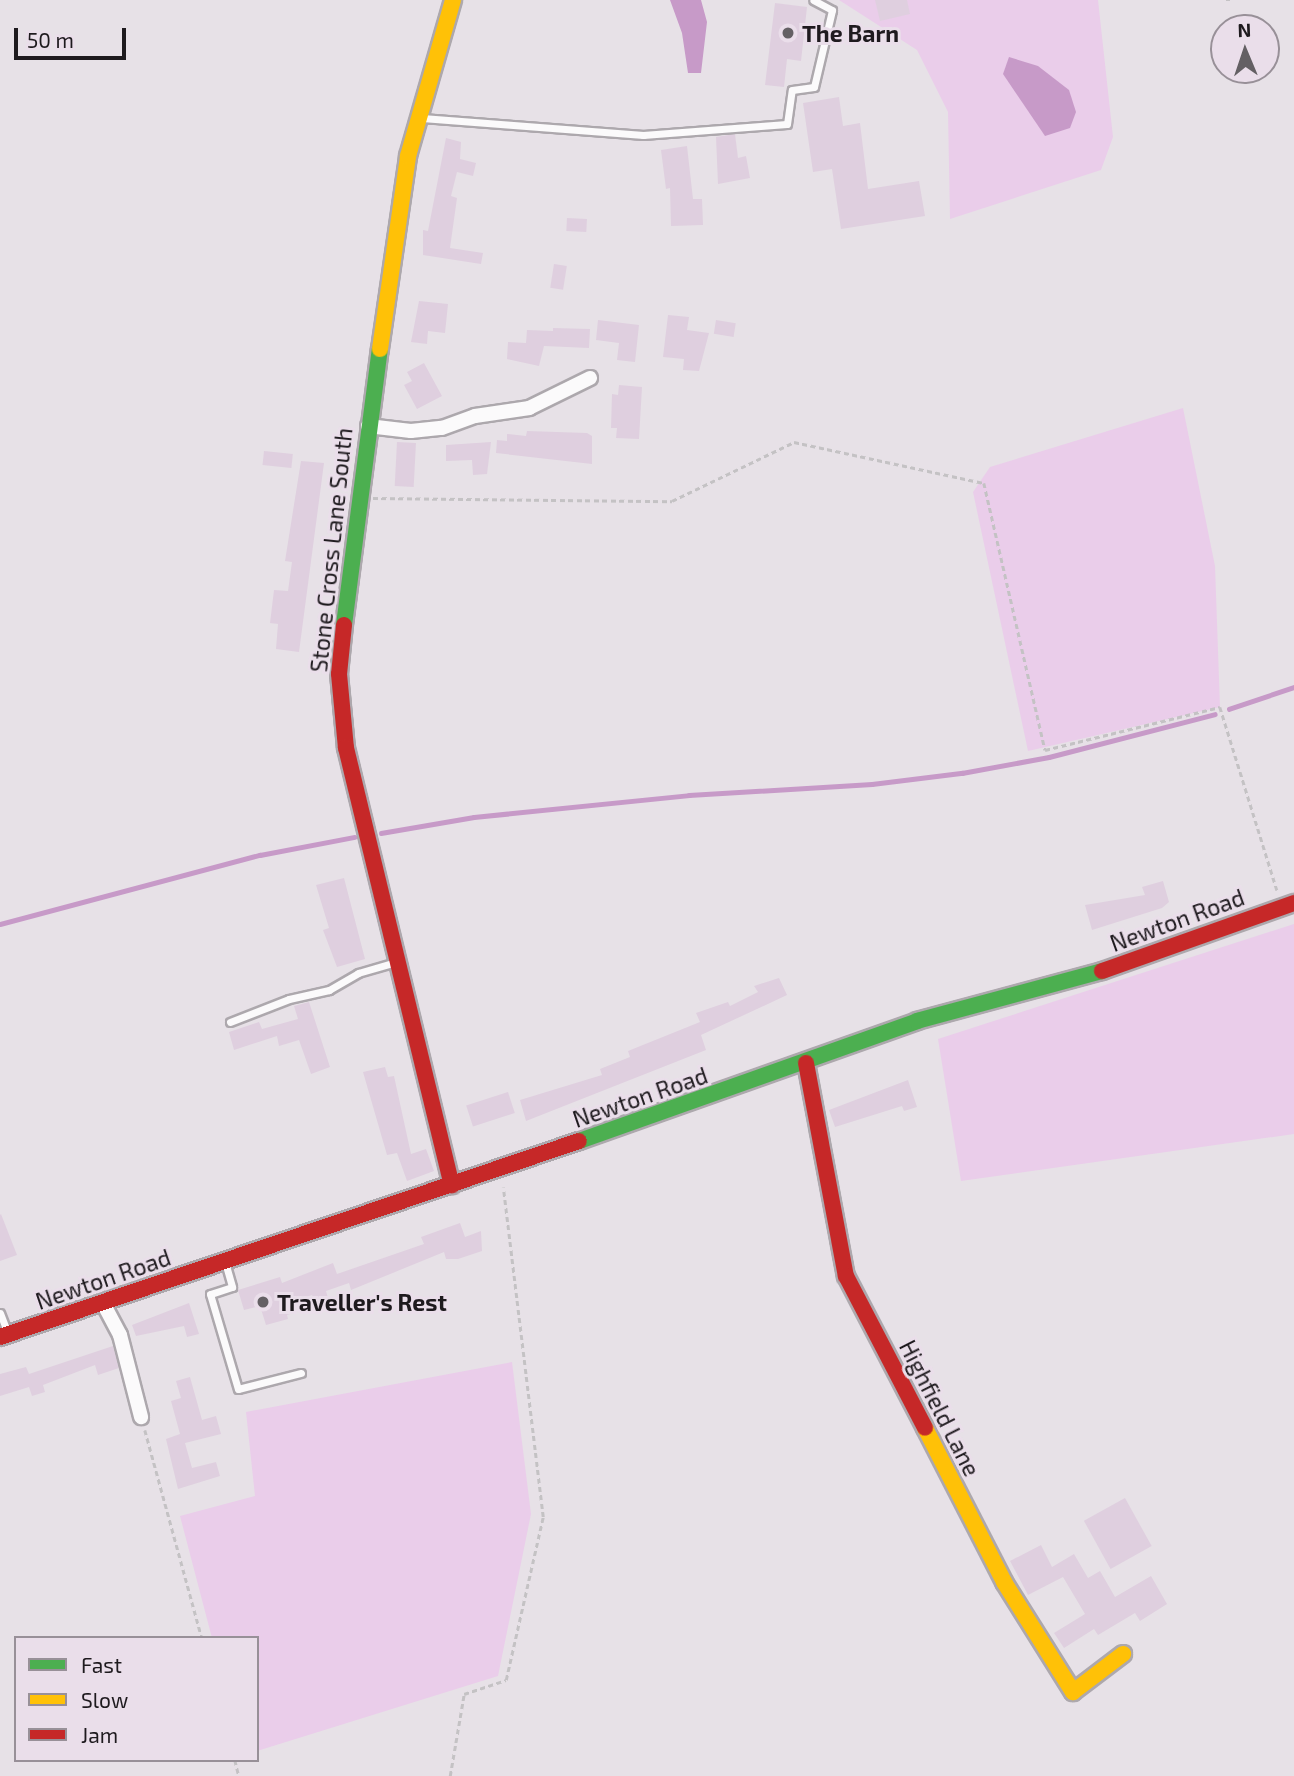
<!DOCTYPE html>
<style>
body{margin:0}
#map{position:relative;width:1294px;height:1776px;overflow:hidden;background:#e7e1e7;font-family:"Exo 2",sans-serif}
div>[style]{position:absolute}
.green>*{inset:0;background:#eacdea}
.water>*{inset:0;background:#c79ac8}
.stream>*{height:4.5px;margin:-2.25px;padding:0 2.25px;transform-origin:2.25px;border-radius:2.25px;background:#c79ac8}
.building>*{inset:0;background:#dfcfdf;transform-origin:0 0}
.path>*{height:2.5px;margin-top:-1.25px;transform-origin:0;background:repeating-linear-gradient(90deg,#c4c2c4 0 5px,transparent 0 8.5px)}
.roads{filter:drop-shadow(2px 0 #ada8ad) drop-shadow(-2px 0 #ada8ad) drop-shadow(0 2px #ada8ad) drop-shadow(0 -2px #ada8ad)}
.lane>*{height:7px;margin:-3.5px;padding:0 3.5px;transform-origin:3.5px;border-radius:3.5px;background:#fbfafb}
.street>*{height:14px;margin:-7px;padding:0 7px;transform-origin:7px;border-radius:7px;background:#fbfafb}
.fast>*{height:16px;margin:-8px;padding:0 8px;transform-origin:8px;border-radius:8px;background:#4caf50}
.slow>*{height:16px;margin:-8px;padding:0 8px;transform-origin:8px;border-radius:8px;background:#ffc107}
.jam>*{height:16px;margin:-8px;padding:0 8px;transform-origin:8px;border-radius:8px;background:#c62828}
.dots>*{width:19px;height:19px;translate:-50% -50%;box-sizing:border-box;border:4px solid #eadeea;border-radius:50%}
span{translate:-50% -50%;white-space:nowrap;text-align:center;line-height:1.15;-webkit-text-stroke:6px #eadeea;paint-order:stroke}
.poi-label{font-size:23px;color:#1e1a1e;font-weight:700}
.left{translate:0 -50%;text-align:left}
.street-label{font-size:23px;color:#1e1a1e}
.legend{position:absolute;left:14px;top:1636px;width:245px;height:126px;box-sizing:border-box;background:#eadeea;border:2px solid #989098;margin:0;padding:9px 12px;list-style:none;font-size:21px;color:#1e1a1e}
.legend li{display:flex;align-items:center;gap:14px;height:35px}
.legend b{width:35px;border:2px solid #989098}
.north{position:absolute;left:1210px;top:14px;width:70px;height:70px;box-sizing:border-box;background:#eadeea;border:2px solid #989098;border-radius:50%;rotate:358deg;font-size:19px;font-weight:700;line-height:28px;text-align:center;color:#1e1a1e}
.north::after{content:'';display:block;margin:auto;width:24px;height:32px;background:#646064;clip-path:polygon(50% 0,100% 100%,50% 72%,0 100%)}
.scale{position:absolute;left:14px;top:28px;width:112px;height:32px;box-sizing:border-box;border:4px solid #1e1a1e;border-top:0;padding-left:9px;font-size:21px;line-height:24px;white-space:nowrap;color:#1e1a1e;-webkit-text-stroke:5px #eadeea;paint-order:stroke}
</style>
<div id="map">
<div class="green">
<i style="clip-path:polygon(839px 0,1098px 0,1113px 137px,1101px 170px,950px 219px,948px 112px,917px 50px)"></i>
<i style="clip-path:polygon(1183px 408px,1215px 566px,1220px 707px,1028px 751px,973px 492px,990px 467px)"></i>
<i style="clip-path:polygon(1294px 924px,1294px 1134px,961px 1181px,938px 1039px)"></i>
<i style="clip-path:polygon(512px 1362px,531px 1514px,498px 1676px,257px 1751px,257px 1638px,212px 1638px,180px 1516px,255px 1496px,246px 1412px)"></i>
</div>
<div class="water">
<i style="clip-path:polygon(670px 0,701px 0,707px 22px,701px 73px,688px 73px,682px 33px)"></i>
<i style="clip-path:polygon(1009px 57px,1038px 66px,1069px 90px,1076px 112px,1070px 128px,1045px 136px,1003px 74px)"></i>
</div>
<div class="stream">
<i style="left:1229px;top:709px;width:69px;rotate:-18.7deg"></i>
<i style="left:381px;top:833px;width:94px;rotate:-9.8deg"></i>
<i style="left:474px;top:817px;width:216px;rotate:-5.8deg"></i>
<i style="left:689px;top:795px;width:183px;rotate:-3.4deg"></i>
<i style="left:872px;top:784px;width:91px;rotate:-7deg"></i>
<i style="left:962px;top:773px;width:88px;rotate:-10.4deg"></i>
<i style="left:1049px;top:757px;width:171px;rotate:-14.5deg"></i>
<i style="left:0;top:924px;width:269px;rotate:-14.9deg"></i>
<i style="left:260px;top:855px;width:96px;rotate:-10.8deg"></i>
</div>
<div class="building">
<i style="clip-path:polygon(875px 0,907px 0,910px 14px,880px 21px)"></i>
<i style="clip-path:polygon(775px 3px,807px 7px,801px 61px,787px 59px,784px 87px,765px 85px)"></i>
<i style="clip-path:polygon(839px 97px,843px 126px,860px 123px,868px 189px,919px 181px,925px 216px,841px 229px,832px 169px,813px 172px,803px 103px)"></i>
<i style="clip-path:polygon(735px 134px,738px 158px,746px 156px,750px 178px,718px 184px,716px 137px)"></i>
<i style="clip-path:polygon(446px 138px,461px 142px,460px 159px,476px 163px,473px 176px,457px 172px,451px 196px,457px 198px,450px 248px,483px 253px,481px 264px,423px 255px,423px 230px,428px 231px)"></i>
<i style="clip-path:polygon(687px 146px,693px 199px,702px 199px,703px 225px,671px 226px,670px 188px,666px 189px,661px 150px)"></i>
<i style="left:567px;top:218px;width:20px;height:13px;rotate:3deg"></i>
<i style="left:554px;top:264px;width:13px;height:24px;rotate:9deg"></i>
<i style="clip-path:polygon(419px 301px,448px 304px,445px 333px,428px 331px,427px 344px,411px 342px)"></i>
<i style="clip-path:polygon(668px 315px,689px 317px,687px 330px,709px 333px,699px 371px,683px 370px,684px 359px,663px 357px)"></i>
<i style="clip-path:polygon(598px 320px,639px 325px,635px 362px,617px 360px,619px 343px,596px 340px)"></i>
<i style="left:716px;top:320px;width:20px;height:14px;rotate:9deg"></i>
<i style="clip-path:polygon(553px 328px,590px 329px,589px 348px,544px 346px,539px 366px,507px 359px,508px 342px,526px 343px,527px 330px,553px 331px)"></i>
<i style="clip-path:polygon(424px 363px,442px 396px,417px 409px,404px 385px,412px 381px,407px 372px)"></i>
<i style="clip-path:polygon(619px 385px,642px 387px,639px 439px,616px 438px,617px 428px,611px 428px,612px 394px,618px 395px)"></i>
<i style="clip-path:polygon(527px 431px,587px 433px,592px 436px,592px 464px,496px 453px,497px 440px,507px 441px,507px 434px,526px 436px)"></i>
<i style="left:397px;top:442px;width:19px;height:44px;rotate:3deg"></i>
<i style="clip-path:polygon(491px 442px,487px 474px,473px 475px,472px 460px,446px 461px,446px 445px)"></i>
<i style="left:264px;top:451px;width:29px;height:14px;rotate:6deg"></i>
<i style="clip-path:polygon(301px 461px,324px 463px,299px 652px,276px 649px,278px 624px,270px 623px,274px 590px,288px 591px,292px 562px,285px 561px)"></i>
<i style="clip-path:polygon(344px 878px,365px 959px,337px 967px,323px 930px,329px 928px,316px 885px)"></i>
<i style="clip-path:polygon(1163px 881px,1169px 902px,1162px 908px,1092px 930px,1085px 905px,1145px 895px,1142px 887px)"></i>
<i style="clip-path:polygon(779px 978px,787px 995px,701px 1035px,706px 1050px,526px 1121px,520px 1100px,602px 1075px,600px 1069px,630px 1057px,628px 1051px,700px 1022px,696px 1013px,728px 1002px,730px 1006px,758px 992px,754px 986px)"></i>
<i style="clip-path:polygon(309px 1002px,330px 1067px,311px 1074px,299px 1040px,279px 1046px,277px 1036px,234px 1050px,229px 1032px,259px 1022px,262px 1029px,298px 1019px,294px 1006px)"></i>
<i style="clip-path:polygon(385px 1067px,388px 1077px,394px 1076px,411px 1154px,426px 1149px,434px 1171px,407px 1181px,397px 1153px,387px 1155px,363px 1072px)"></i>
<i style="clip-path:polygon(908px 1080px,917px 1107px,904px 1111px,902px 1106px,835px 1127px,829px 1110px)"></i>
<i style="left:508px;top:1092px;width:22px;height:44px;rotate:72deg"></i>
<i style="clip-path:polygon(1px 1214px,17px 1255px,0 1261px,0 1215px)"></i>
<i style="clip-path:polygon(460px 1223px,465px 1237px,481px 1231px,482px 1251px,458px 1259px,446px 1259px,444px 1252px,351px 1290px,349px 1283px,326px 1291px,328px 1298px,315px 1303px,312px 1295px,290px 1302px,293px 1313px,287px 1315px,288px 1319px,266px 1325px,260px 1306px,244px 1310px,238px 1290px,280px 1277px,282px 1283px,333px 1263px,337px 1274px,424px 1244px,421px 1237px)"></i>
<i style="clip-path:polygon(189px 1303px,199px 1334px,187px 1337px,184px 1326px,136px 1336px,132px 1325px)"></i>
<i style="clip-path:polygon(113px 1346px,119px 1368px,98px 1375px,95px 1365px,43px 1385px,45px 1392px,32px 1396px,29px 1387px,0 1396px,0 1374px,26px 1367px,29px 1374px)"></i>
<i style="clip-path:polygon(190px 1377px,202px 1420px,216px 1416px,221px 1434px,185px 1443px,192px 1468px,216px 1462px,220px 1476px,178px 1489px,166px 1439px,180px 1434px,171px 1401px,181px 1398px,176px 1381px)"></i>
<i style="left:1125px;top:1498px;width:55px;height:47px;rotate:61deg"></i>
<i style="clip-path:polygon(1041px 1545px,1052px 1567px,1074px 1554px,1088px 1578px,1100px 1571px,1115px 1597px,1151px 1576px,1167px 1604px,1140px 1621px,1135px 1613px,1098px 1635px,1094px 1629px,1064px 1648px,1054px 1633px,1085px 1614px,1063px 1577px,1028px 1595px,1010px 1561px)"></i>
</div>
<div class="path">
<i style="left:1226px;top:0;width:4px"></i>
<i style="left:373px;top:498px;width:299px;rotate:0.6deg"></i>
<i style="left:672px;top:501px;width:136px;rotate:-25.8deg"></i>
<i style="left:794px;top:442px;width:194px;rotate:12.2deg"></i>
<i style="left:984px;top:483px;width:274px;rotate:77.1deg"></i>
<i style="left:1045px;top:750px;width:180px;rotate:-13.8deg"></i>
<i style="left:1220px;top:707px;width:192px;rotate:72.7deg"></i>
<i style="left:145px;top:1430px;width:216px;rotate:74.7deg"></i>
<i style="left:235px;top:1760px;width:16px;rotate:76deg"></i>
<i style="left:450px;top:1776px;width:83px;rotate:-80.3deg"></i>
<i style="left:464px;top:1694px;width:44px;rotate:-18.4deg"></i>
<i style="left:506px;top:1680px;width:167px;rotate:-77.2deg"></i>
<i style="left:543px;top:1517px;width:332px;rotate:-96.9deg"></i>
</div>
<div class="roads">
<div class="lane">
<i style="left:422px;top:118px;width:222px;rotate:4.4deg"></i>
<i style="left:643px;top:135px;width:144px;rotate:-4.4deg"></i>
<i style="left:787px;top:124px;width:34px;rotate:-82deg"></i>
<i style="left:792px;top:90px;width:22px;rotate:-8deg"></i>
<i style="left:814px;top:87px;width:79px;rotate:-76.8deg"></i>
<i style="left:832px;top:10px;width:21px;rotate:-152deg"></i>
<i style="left:230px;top:1022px;width:63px;rotate:-21.3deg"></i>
<i style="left:289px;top:999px;width:41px;rotate:-12.7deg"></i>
<i style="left:329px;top:990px;width:34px;rotate:-30deg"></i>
<i style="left:358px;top:973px;width:40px;rotate:-16deg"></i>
<i style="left:225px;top:1262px;width:26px;rotate:74deg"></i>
<i style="left:232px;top:1287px;width:23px;rotate:162deg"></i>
<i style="left:210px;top:1294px;width:99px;rotate:73.6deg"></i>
<i style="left:238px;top:1389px;width:65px;rotate:-14.3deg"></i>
<i style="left:0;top:1313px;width:19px;rotate:69deg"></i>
</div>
<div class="street">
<i style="left:368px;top:426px;width:43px;rotate:6.6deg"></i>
<i style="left:411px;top:431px;width:31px;rotate:-6deg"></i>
<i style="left:442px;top:428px;width:35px;rotate:-20deg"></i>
<i style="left:475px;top:416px;width:55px;rotate:-8.4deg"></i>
<i style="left:529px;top:408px;width:68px;rotate:-26.2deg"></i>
<i style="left:103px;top:1303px;width:36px;rotate:62deg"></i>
<i style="left:120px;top:1335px;width:85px;rotate:75.6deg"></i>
</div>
<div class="fast">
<i style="left:344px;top:625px;width:278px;rotate:-82.6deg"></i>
<i style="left:579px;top:1141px;width:359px;rotate:-19.5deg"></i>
<i style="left:917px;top:1021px;width:192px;rotate:-15.1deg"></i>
</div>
<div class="slow">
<i style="left:380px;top:349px;width:195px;rotate:-81.7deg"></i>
<i style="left:408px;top:156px;width:162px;rotate:-73.9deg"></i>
<i style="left:925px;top:1428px;width:173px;rotate:62.8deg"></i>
<i style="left:1004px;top:1582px;width:130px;rotate:57.9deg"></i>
<i style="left:1073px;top:1692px;width:63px;rotate:-37.2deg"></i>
</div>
<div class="jam">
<i style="left:344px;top:625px;width:49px;rotate:95.8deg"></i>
<i style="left:339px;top:674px;width:74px;rotate:84.6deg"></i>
<i style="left:346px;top:748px;width:450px;rotate:76.4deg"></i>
<i style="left:1102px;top:971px;width:204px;rotate:-19.5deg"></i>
<i style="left:806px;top:1063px;width:217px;rotate:79.4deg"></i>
<i style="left:846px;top:1276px;width:171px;rotate:62.5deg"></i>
<i style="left:0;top:1337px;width:611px;rotate:-18.7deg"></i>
</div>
</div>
<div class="dots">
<i style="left:788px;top:33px;background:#646064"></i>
<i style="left:263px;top:1302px;background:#646064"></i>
</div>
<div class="poi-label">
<span class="left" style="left:802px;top:33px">The Barn</span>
<span class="left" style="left:277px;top:1302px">Traveller's Rest</span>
</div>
<div class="street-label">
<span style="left:331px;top:550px;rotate:-84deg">Stone Cross Lane South</span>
<span style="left:1177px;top:920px;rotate:-20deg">Newton Road</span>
<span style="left:640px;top:1097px;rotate:-19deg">Newton Road</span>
<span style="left:103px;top:1279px;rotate:-19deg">Newton Road</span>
<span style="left:940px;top:1408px;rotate:63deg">Highfield Lane</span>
</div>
<ul class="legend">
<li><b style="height:9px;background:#4caf50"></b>Fast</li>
<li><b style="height:9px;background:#ffc107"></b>Slow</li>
<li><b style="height:9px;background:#c62828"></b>Jam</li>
</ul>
<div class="north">N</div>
<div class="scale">50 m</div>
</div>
